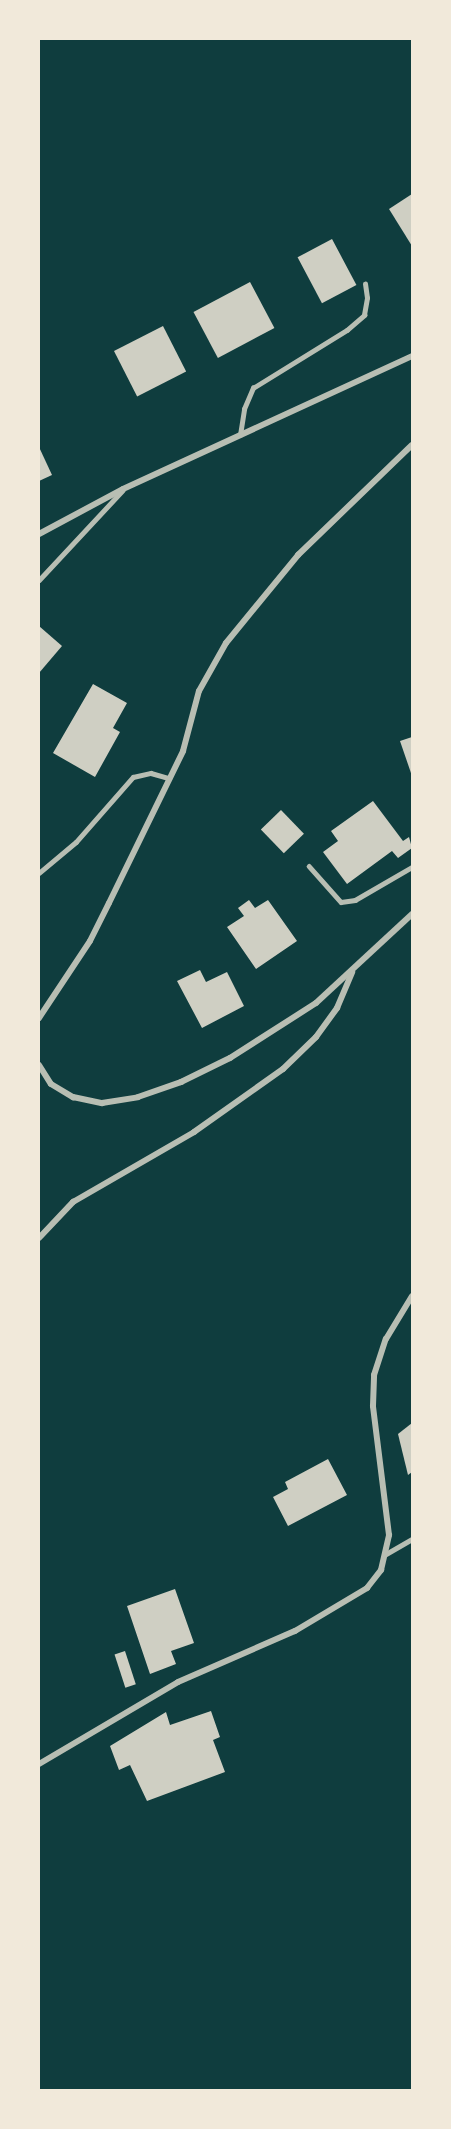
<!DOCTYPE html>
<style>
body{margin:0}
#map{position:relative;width:451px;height:2129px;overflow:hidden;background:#0f3d3e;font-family:"Asap Condensed",sans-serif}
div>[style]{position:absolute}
.building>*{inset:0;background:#cfcfc3;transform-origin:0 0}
.service>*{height:4.5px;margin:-2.25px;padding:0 2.25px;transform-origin:2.25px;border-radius:2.25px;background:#b8beb3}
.minor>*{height:6px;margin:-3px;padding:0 3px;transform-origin:3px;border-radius:3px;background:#b8beb3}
span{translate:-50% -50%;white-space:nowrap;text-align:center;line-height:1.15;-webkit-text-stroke:4.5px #f1e9da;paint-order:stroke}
.frame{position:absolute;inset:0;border:40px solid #f1e9da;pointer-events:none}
</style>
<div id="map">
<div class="building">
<i style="clip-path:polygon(412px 194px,412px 246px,389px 209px)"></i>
<i style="left:332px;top:239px;width:52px;height:39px;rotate:62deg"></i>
<i style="left:250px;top:282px;width:52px;height:64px;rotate:62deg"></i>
<i style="left:163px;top:326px;width:51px;height:55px;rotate:63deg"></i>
<i style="clip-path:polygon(39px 447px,52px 475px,39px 481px)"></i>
<i style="clip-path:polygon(39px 626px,62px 646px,39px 673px)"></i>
<i style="clip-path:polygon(93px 684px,127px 703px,113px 728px,120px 732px,95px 777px,53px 753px)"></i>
<i style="clip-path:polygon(412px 737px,412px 776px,400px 741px)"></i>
<i style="clip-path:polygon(373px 801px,403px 841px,409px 837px,412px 848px,398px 858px,392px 851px,347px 884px,323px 852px,338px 841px,331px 831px)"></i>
<i style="left:281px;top:810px;width:33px;height:28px;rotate:46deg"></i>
<i style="clip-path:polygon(249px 900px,255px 908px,268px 900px,297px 941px,256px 969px,227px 927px,244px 916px,238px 908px)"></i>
<i style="clip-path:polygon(200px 970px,206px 982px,227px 972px,244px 1006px,202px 1028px,177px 981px)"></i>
<i style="clip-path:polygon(412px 1423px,412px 1472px,408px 1475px,398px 1434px)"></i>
<i style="clip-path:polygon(328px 1459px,347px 1495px,288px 1526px,273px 1497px,288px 1489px,285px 1482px)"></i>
<i style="clip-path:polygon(175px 1589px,194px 1643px,171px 1651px,176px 1664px,150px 1674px,127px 1606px)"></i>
<i style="left:125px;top:1651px;width:35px;height:11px;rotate:72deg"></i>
<i style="clip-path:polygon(211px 1711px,220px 1737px,213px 1740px,225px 1772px,147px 1801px,130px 1765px,119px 1770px,110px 1746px,166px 1712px,170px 1725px)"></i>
</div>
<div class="service">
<i style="left:240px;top:435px;width:26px;rotate:-81deg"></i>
<i style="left:244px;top:409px;width:23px;rotate:-67deg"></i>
<i style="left:253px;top:388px;width:110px;rotate:-31.7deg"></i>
<i style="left:347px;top:330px;width:23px;rotate:-41deg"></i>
<i style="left:364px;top:315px;width:17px;rotate:-80deg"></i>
<i style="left:367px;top:298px;width:14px;rotate:-98deg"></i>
<i style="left:39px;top:580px;width:122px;rotate:-47deg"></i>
<i style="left:309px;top:866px;width:48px;rotate:48.4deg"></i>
<i style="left:341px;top:902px;width:14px;rotate:-8deg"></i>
<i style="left:355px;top:900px;width:66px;rotate:-30.1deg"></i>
<i style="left:39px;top:873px;width:48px;rotate:-40deg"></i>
<i style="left:76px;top:842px;width:86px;rotate:-48.8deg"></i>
<i style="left:133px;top:777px;width:18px;rotate:-13deg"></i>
<i style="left:151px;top:773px;width:19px;rotate:16deg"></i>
<i style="left:386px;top:1554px;width:30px;rotate:-30deg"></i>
</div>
<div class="minor">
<i style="left:39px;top:534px;width:95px;rotate:-28.2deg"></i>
<i style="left:123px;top:489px;width:318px;rotate:-24.7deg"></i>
<i style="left:39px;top:1018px;width:92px;rotate:-56.5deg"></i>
<i style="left:90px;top:941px;width:42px;rotate:-63.4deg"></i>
<i style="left:109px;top:903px;width:169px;rotate:-64deg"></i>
<i style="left:183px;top:751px;width:62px;rotate:-75.1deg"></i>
<i style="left:199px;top:691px;width:55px;rotate:-60.6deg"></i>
<i style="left:226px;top:643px;width:114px;rotate:-50.7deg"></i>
<i style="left:298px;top:555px;width:158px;rotate:-44deg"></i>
<i style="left:39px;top:1065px;width:22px;rotate:58deg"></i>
<i style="left:51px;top:1084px;width:26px;rotate:31deg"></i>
<i style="left:73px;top:1097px;width:30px;rotate:12deg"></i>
<i style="left:102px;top:1103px;width:36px;rotate:-9deg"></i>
<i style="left:138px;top:1097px;width:46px;rotate:-19.2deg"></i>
<i style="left:181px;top:1082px;width:55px;rotate:-26.1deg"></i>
<i style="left:230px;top:1058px;width:102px;rotate:-32.6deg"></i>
<i style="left:316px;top:1003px;width:131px;rotate:-42.8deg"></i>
<i style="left:39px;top:1238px;width:50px;rotate:-46.6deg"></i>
<i style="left:73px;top:1202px;width:140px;rotate:-30deg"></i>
<i style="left:194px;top:1132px;width:109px;rotate:-35.3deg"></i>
<i style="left:283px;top:1069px;width:46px;rotate:-44.1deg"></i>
<i style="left:316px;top:1037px;width:36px;rotate:-54deg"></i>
<i style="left:337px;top:1008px;width:39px;rotate:-67deg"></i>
<i style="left:39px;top:1764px;width:161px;rotate:-30.5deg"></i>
<i style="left:178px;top:1682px;width:128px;rotate:-23.6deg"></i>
<i style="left:295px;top:1631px;width:84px;rotate:-30.8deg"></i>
<i style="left:367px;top:1588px;width:23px;rotate:-52deg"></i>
<i style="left:381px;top:1570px;width:36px;rotate:-77deg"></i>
<i style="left:389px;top:1535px;width:130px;rotate:-97.1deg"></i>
<i style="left:373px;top:1406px;width:31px;rotate:-88deg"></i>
<i style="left:374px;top:1375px;width:38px;rotate:-72deg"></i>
<i style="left:386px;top:1339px;width:50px;rotate:-58.8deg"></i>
</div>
<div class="frame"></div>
</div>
